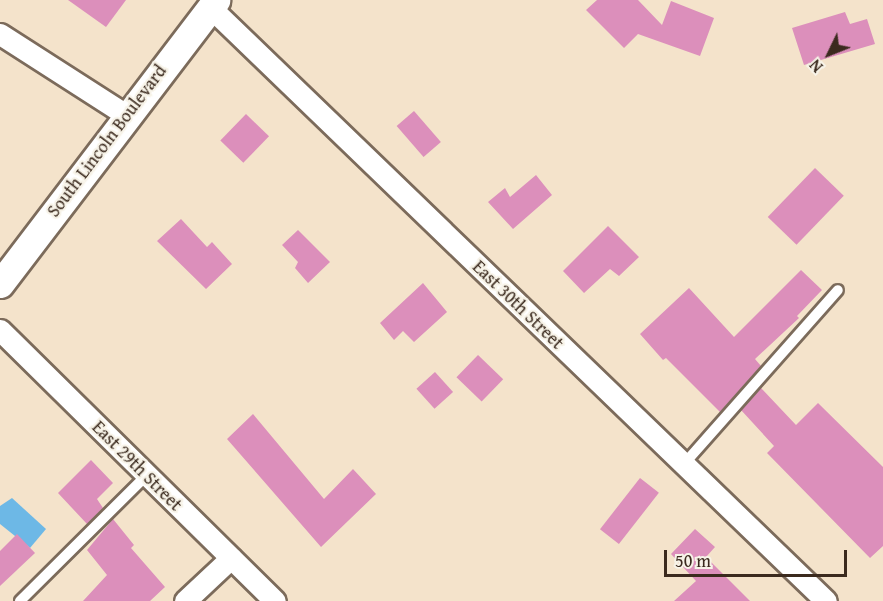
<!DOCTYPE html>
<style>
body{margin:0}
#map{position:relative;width:883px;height:601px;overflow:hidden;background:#f4e3cb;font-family:"Gentium Book Plus",serif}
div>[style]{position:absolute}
.water>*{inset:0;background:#6db8e6}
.building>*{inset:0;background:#dc8fbb;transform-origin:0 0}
.roads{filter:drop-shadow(2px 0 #7c6b5b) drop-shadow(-2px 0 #7c6b5b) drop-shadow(0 2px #7c6b5b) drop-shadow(0 -2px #7c6b5b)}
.service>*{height:10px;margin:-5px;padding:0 5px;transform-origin:5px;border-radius:5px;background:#fff}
.minor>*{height:21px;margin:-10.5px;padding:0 10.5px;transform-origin:10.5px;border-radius:10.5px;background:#fff}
.tertiary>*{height:27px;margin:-13.5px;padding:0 13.5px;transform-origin:13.5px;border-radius:13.5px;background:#fff}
span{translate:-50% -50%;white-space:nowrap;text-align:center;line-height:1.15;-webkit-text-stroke:4.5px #f7f3e8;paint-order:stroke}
.street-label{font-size:18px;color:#3b2a1e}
.north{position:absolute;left:799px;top:24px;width:60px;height:60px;-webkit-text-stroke:4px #f7f3e8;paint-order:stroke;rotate:227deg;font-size:16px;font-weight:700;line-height:24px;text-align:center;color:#3b2a1e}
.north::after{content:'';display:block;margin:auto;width:21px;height:27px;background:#3b2a1e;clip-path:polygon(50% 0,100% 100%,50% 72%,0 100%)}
.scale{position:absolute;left:664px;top:550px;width:183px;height:27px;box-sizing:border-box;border:3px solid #3b2a1e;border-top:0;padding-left:8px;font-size:18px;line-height:21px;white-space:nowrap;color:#3b2a1e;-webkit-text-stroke:4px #f7f3e8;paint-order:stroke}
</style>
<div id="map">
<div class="water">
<i style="clip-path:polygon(12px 498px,46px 529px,30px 548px,0 524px,0 506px)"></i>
</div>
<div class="building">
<i style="clip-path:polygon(68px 0,126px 0,106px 27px)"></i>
<i style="clip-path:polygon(597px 0,638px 0,662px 25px,671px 1px,714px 18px,700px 56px,638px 34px,624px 48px,586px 10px)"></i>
<i style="clip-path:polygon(845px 12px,850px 24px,867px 19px,875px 44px,804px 65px,792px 28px)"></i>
<i style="left:414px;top:111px;width:41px;height:23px;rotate:49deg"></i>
<i style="left:246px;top:114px;width:32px;height:37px;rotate:44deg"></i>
<i style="left:815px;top:168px;width:40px;height:68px;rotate:44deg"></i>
<i style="clip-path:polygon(536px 175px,552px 195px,513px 229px,488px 202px,505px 188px,510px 197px)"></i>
<i style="clip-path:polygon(181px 219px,207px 247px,212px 242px,232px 264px,206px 289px,157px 241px)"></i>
<i style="clip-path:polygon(608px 226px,639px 257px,619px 276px,610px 269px,584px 293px,563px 271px)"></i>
<i style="clip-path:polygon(298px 230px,330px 262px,308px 283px,295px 268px,298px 262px,282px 245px)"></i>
<i style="clip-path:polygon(801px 270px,822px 290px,797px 316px,799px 318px,755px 359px,761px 366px,720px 412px,666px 358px,663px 360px,640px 334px,689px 288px,734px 337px)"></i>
<i style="clip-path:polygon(423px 283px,447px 312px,414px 342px,403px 331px,394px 340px,380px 323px)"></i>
<i style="left:478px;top:355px;width:35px;height:31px;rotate:44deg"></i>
<i style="left:435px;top:372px;width:27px;height:25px;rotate:48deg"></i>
<i style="clip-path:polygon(761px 388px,796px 425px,818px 403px,883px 467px,883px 546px,870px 558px,767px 453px,774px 446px,741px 410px)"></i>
<i style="clip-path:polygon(253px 414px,324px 499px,353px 469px,376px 494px,321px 547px,227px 439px)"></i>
<i style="clip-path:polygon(91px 460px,113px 483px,97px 499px,103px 508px,87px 524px,58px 493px)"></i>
<i style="left:640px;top:478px;width:24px;height:65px;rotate:38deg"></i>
<i style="clip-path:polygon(113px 519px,134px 545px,131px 548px,165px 587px,150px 601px,83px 601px,107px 575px,87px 550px)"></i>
<i style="clip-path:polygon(695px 529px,715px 547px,706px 557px,750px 601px,674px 601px,696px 581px,671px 554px)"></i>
<i style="clip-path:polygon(17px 534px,35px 553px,0 586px,0 551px)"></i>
</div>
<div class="roads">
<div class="service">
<i style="left:684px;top:464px;width:232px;rotate:-48.5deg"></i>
<i style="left:20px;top:601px;width:179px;rotate:-44.8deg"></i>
</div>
<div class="minor">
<i style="left:211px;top:8px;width:854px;rotate:43.96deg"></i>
<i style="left:0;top:34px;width:150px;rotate:32.7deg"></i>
<i style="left:0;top:330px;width:386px;rotate:44.6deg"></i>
<i style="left:185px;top:601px;width:63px;rotate:-43.1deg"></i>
</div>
<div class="tertiary">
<i style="left:0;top:284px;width:357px;rotate:-52.7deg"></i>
</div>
</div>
<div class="street-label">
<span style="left:107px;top:141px;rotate:-53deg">South Lincoln Boulevard</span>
<span style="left:518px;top:305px;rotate:44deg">East 30th Street</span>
<span style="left:137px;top:466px;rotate:45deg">East 29th Street</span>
</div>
<div class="north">N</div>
<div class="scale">50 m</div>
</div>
